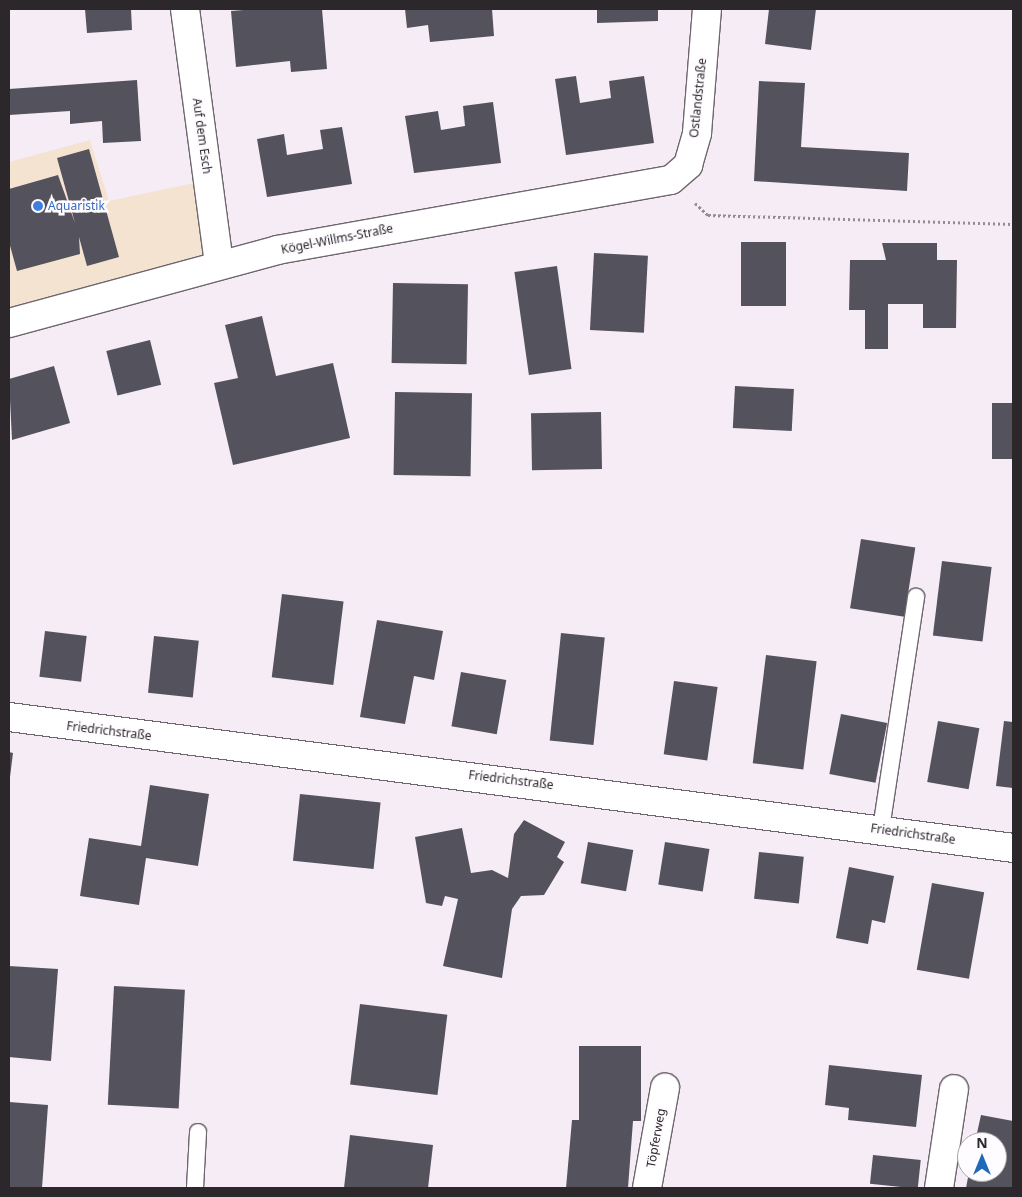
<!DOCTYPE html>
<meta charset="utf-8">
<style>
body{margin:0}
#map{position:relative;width:1022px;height:1197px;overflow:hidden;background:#f6ecf6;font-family:"Noto Sans",sans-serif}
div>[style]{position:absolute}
.commercial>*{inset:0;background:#f4e3d1}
.building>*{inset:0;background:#54525c;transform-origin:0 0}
.path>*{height:3px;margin-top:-1.5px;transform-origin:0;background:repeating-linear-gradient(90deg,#938c93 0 2.5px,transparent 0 5px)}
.roads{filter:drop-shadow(1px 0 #6e666e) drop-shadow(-1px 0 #6e666e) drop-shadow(0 1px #6e666e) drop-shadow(0 -1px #6e666e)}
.service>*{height:16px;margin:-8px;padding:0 8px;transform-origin:8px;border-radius:8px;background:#fff}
.minor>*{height:28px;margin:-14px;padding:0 14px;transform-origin:14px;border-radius:14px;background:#fff}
.dots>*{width:14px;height:14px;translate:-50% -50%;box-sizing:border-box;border:2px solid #fefcfe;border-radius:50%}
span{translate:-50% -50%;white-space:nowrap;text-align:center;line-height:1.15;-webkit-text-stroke:5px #fefcfe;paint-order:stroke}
.street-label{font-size:12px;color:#2b272b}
.shop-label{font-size:12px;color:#366cbe}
.left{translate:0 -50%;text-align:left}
.frame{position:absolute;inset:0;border:10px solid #2b272b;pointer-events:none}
.north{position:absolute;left:957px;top:1132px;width:50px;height:50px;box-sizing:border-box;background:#fefcfe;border:1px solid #aaa7aa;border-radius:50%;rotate:0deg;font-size:14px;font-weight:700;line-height:20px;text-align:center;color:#2b272b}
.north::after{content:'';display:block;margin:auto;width:18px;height:22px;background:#2069b9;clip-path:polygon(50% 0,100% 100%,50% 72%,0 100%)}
</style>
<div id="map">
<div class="commercial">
<i style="clip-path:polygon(90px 140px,109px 201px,208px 180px,219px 263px,9px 323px,9px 162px)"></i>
</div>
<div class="building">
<i style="clip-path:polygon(85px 9px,131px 9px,132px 30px,87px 33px)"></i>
<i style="clip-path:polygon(257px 9px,322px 9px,327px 69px,291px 72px,290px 61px,236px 67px,231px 11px)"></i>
<i style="clip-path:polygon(405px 9px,492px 9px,494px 36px,430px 42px,428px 25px,407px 28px)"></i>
<i style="clip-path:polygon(597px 9px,658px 9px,658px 21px,597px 23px)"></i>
<i style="clip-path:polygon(769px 9px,816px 9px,811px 50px,765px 44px)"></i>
<i style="clip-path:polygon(576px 76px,580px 103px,611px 98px,609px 81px,644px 76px,654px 143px,566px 155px,555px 79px)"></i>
<i style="clip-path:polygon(137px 80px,141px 141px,103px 143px,102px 121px,70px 124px,70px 111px,9px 115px,9px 89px)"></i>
<i style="clip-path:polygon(759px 81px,805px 83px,801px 147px,909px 153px,907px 191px,754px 181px)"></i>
<i style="clip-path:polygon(493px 102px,501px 163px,414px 173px,405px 116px,438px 111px,441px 130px,465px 126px,463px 106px)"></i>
<i style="clip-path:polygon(342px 127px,352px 184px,267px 197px,257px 139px,284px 134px,287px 155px,323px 149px,320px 130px)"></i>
<i style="clip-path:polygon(89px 149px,119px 257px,87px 266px,79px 237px,80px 254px,17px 271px,9px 242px,9px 189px,58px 175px,75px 223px,57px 158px)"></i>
<i style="left:741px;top:242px;width:45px;height:64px"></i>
<i style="clip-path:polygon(882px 243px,937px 243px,937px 260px,957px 260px,956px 328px,923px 328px,923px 304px,888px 304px,888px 349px,865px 349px,865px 310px,849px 310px,850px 260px,886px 260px)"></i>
<i style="left:594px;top:253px;width:54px;height:77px;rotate:3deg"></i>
<i style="left:557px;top:266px;width:104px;height:43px;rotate:82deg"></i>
<i style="left:393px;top:283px;width:75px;height:80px;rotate:1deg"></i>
<i style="clip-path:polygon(262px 316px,276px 376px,333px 363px,350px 438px,233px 465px,214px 383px,238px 378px,225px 325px)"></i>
<i style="left:150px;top:340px;width:46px;height:45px;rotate:76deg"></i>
<i style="clip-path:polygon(54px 366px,70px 423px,12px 440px,9px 379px)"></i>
<i style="left:735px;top:386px;width:59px;height:42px;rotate:3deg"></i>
<i style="left:395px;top:392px;width:77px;height:83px;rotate:1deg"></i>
<i style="left:992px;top:403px;width:21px;height:56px"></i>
<i style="left:601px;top:412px;width:57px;height:70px;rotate:89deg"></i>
<i style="left:861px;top:539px;width:55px;height:70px;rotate:9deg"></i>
<i style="left:942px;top:561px;width:50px;height:75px;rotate:7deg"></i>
<i style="left:282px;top:594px;width:62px;height:84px;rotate:7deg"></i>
<i style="clip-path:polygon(377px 620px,443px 631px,434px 680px,414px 676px,405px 724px,360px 717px)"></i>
<i style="left:45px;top:631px;width:42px;height:46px;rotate:7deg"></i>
<i style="left:561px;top:633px;width:44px;height:108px;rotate:6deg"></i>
<i style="left:154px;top:636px;width:45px;height:57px;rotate:6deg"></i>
<i style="left:766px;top:655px;width:51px;height:109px;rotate:7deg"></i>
<i style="left:461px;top:672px;width:46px;height:55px;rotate:10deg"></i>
<i style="left:674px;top:681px;width:44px;height:74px;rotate:8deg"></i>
<i style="left:841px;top:714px;width:47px;height:61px;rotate:11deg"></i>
<i style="left:938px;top:721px;width:42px;height:62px;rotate:10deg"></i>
<i style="clip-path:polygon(1004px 721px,1013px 722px,1013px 788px,996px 786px)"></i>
<i style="clip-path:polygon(9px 752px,13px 753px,10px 777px,9px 777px)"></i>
<i style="clip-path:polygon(150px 785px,209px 794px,198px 866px,146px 858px,139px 905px,80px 896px,89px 838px,141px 846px)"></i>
<i style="left:300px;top:794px;width:81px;height:67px;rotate:6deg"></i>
<i style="clip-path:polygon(524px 820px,565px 842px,557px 857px,564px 862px,544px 895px,521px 896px,512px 909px,502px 978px,443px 966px,458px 899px,445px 896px,442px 906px,426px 903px,415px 837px,462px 828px,471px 873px,492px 870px,508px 878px,514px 834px)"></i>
<i style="left:588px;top:842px;width:46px;height:42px;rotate:10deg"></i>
<i style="left:665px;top:842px;width:45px;height:43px;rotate:9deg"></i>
<i style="left:759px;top:852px;width:45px;height:47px;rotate:6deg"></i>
<i style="clip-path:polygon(849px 867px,894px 876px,885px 923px,872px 920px,868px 944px,836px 938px)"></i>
<i style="left:932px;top:883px;width:53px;height:88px;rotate:10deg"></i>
<i style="clip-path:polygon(9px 966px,58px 969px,51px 1061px,9px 1057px)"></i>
<i style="left:114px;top:986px;width:71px;height:119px;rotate:3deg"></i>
<i style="left:360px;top:1004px;width:88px;height:81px;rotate:7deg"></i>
<i style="clip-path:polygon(579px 1046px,641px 1046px,641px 1121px,633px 1121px,628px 1188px,566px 1188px,572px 1120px,579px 1120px)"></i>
<i style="clip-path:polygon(829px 1065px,922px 1075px,916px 1127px,848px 1120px,849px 1108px,825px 1105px)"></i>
<i style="clip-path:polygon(9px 1102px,48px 1105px,42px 1188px,9px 1188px)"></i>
<i style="clip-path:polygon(981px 1115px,1013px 1121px,1013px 1188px,966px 1188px,969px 1172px,997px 1172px,997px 1142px,975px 1142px)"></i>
<i style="clip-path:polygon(350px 1135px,433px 1145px,428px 1188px,344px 1188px)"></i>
<i style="left:873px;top:1155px;width:48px;height:29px;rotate:6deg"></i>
</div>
<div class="path">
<i style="left:695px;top:203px;width:18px;rotate:43deg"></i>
<i style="left:708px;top:215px;width:305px;rotate:1.7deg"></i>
</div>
<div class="roads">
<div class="service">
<i style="left:881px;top:829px;width:235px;rotate:-81.4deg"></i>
<i style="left:195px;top:1188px;width:56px;rotate:-86.9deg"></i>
</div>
<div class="minor">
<i style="left:185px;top:9px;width:256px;rotate:82.4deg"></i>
<i style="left:9px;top:323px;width:278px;rotate:-15.2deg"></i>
<i style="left:277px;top:250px;width:400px;rotate:-10.1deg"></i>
<i style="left:671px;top:180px;width:23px;rotate:-41deg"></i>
<i style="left:688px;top:165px;width:33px;rotate:-74deg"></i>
<i style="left:697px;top:133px;width:124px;rotate:-85.4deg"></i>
<i style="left:9px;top:717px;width:1013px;rotate:7.43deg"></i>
<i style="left:647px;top:1188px;width:102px;rotate:-79.8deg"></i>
<i style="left:939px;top:1188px;width:100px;rotate:-81.4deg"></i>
</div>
</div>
<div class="dots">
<i style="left:38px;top:206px;background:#3f7fe0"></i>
</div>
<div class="street-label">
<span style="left:698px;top:98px;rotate:-84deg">Ostlandstraße</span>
<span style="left:202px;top:136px;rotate:82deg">Auf dem Esch</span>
<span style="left:337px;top:239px;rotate:-11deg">Kögel-Willms-Straße</span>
<span style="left:109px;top:731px;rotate:7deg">Friedrichstraße</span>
<span style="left:511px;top:780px;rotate:7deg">Friedrichstraße</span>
<span style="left:913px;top:834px;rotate:8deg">Friedrichstraße</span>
<span style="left:656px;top:1138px;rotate:-80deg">Töpferweg</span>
</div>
<div class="shop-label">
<span class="left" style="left:48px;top:206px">Aquaristik</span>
</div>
<div class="frame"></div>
<div class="north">N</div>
</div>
